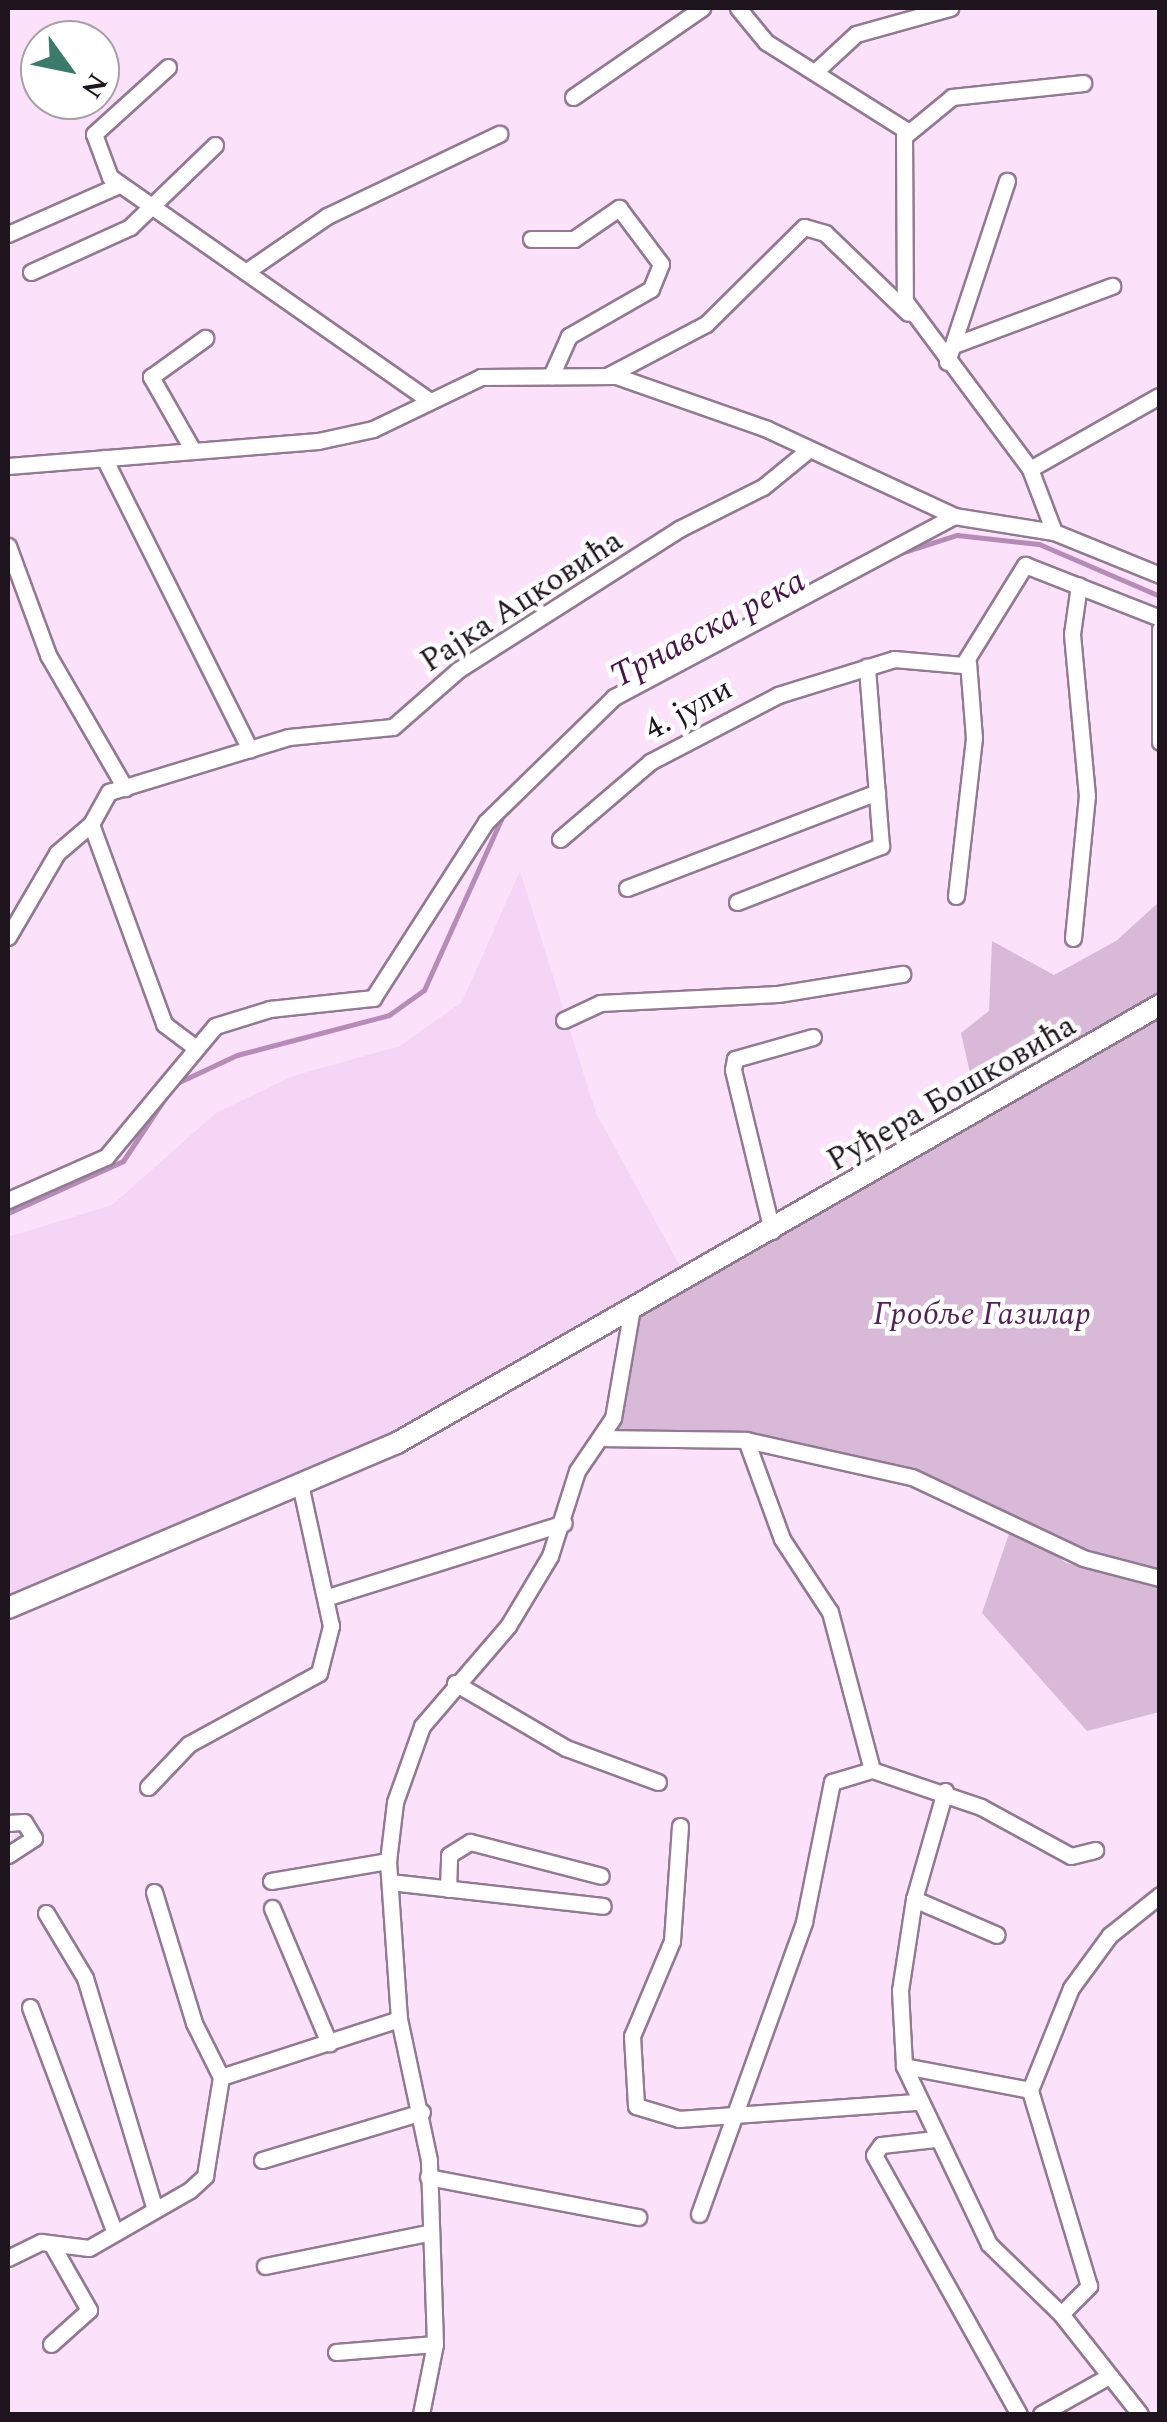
<!DOCTYPE html>
<meta charset="utf-8">
<style>
body{margin:0}
#map{position:relative;width:1167px;height:2422px;overflow:hidden;background:#fce1fb;font-family:Spectral,serif}
div>[style]{position:absolute}
.built>*{inset:0;background:#f5d5f5}
.green>*{inset:0;background:#d8b9d8}
.stream>*{height:5px;margin:-2.5px;padding:0 2.5px;transform-origin:2.5px;border-radius:2.5px;background:#b68bb7}
.roads{filter:drop-shadow(2px 0 #927a92) drop-shadow(-2px 0 #927a92) drop-shadow(0 2px #927a92) drop-shadow(0 -2px #927a92)}
.minor>*{height:15px;margin:-7.5px;padding:0 7.5px;transform-origin:7.5px;border-radius:7.5px;background:#fff}
.secondary>*{height:20px;margin:-10px;padding:0 10px;transform-origin:10px;border-radius:10px;background:#fff}
span{translate:-50% -50%;white-space:nowrap;text-align:center;line-height:1.15;-webkit-text-stroke:9px #fff;paint-order:stroke}
.street-label{font-size:32px;color:#1d141d}
.park-label{font-size:32px;color:#562158;font-style:italic}
.water-label{font-size:35px;color:#48144b;font-style:italic}
.frame{position:absolute;inset:0;border:10px solid #1d141d;pointer-events:none}
.north{position:absolute;left:20px;top:20px;width:100px;height:100px;box-sizing:border-box;background:#fff;border:2px solid #a5a1a5;border-radius:50%;rotate:123deg;font-size:28px;font-weight:700;line-height:40px;text-align:center;color:#1d141d}
.north::after{content:'';display:block;margin:auto;width:35px;height:45px;background:#3a7b6c;clip-path:polygon(50% 0,100% 100%,50% 72%,0 100%)}
</style>
<div id="map">
<div class="built">
<i style="clip-path:polygon(520px 871px,596px 1113px,687px 1279px,435px 1422px,8px 1608px,8px 1237px,112px 1205px,216px 1113px,293px 1076px,400px 1046px,462px 1002px)"></i>
</div>
<div class="green">
<i style="clip-path:polygon(1159px 902px,1159px 1578px,1021px 1527px,1066px 1563px,1159px 1585px,1159px 1712px,1087px 1731px,982px 1613px,1013px 1522px,836px 1454px,606px 1438px,631px 1314px,979px 1113px,961px 1033px,989px 1011px,992px 941px,1054px 975px,1116px 941px)"></i>
</div>
<div class="stream">
<i style="left:897px;top:554px;width:63px;rotate:-17.6deg"></i>
<i style="left:957px;top:535px;width:82px;rotate:6.3deg"></i>
<i style="left:1039px;top:544px;width:132px;rotate:23.3deg"></i>
<i style="left:650px;top:685px;width:223px;rotate:-27.8deg"></i>
<i style="left:177px;top:1083px;width:66px;rotate:-25deg"></i>
<i style="left:237px;top:1055px;width:157px;rotate:-14.7deg"></i>
<i style="left:389px;top:1015px;width:43px;rotate:-35.5deg"></i>
<i style="left:424px;top:990px;width:194px;rotate:-65.7deg"></i>
<i style="left:8px;top:1213px;width:126px;rotate:-24.3deg"></i>
<i style="left:123px;top:1161px;width:79px;rotate:-56.3deg"></i>
</div>
<div class="roads">
<div class="minor">
<i style="left:738px;top:8px;width:44px;rotate:50.5deg"></i>
<i style="left:766px;top:42px;width:163px;rotate:32.2deg"></i>
<i style="left:904px;top:129px;width:172px;rotate:89.7deg"></i>
<i style="left:905px;top:301px;width:209px;rotate:53.3deg"></i>
<i style="left:1030px;top:469px;width:67px;rotate:69.1deg"></i>
<i style="left:168px;top:67px;width:100px;rotate:137.8deg"></i>
<i style="left:94px;top:134px;width:46px;rotate:69.6deg"></i>
<i style="left:110px;top:177px;width:387px;rotate:35deg"></i>
<i style="left:817px;top:70px;width:53px;rotate:-42.7deg"></i>
<i style="left:856px;top:34px;width:98px;rotate:-15.5deg"></i>
<i style="left:573px;top:97px;width:157px;rotate:-34.6deg"></i>
<i style="left:907px;top:134px;width:58px;rotate:-39.4deg"></i>
<i style="left:952px;top:97px;width:132px;rotate:-6.1deg"></i>
<i style="left:8px;top:234px;width:121px;rotate:-23.8deg"></i>
<i style="left:531px;top:239px;width:43px"></i>
<i style="left:574px;top:239px;width:55px;rotate:-34.6deg"></i>
<i style="left:619px;top:208px;width:70px;rotate:53.1deg"></i>
<i style="left:661px;top:264px;width:27px;rotate:112deg"></i>
<i style="left:651px;top:289px;width:95px;rotate:150.2deg"></i>
<i style="left:569px;top:336px;width:44px;rotate:114.2deg"></i>
<i style="left:247px;top:271px;width:97px;rotate:-34.5deg"></i>
<i style="left:327px;top:216px;width:191px;rotate:-25.5deg"></i>
<i style="left:31px;top:272px;width:109px;rotate:-24.4deg"></i>
<i style="left:130px;top:227px;width:118px;rotate:-44deg"></i>
<i style="left:954px;top:345px;width:169px;rotate:-20.5deg"></i>
<i style="left:947px;top:362px;width:191px;rotate:-71.7deg"></i>
<i style="left:607px;top:376px;width:112px;rotate:-27.7deg"></i>
<i style="left:706px;top:324px;width:138px;rotate:-44.7deg"></i>
<i style="left:804px;top:227px;width:22px;rotate:16deg"></i>
<i style="left:825px;top:233px;width:115px;rotate:43.9deg"></i>
<i style="left:191px;top:447px;width:81px;rotate:-119.7deg"></i>
<i style="left:151px;top:377px;width:67px;rotate:-35.8deg"></i>
<i style="left:104px;top:458px;width:326px;rotate:63.4deg"></i>
<i style="left:8px;top:466px;width:311px;rotate:-4.6deg"></i>
<i style="left:318px;top:441px;width:56px;rotate:-12.3deg"></i>
<i style="left:373px;top:429px;width:120px;rotate:-25.7deg"></i>
<i style="left:481px;top:377px;width:135px;rotate:-0.4deg"></i>
<i style="left:616px;top:376px;width:160px;rotate:19.3deg"></i>
<i style="left:767px;top:429px;width:206px;rotate:24.9deg"></i>
<i style="left:954px;top:516px;width:101px;rotate:9.1deg"></i>
<i style="left:1054px;top:532px;width:114px;rotate:22.1deg"></i>
<i style="left:1030px;top:469px;width:148px;rotate:-29.5deg"></i>
<i style="left:8px;top:546px;width:116px;rotate:69.8deg"></i>
<i style="left:48px;top:655px;width:154px;rotate:59.9deg"></i>
<i style="left:1160px;top:629px;width:113px;rotate:90deg"></i>
<i style="left:91px;top:824px;width:37px;rotate:-61deg"></i>
<i style="left:109px;top:792px;width:188px;rotate:-17deg"></i>
<i style="left:289px;top:737px;width:104px;rotate:-5.5deg"></i>
<i style="left:393px;top:727px;width:86px;rotate:-41.2deg"></i>
<i style="left:458px;top:670px;width:262px;rotate:-32.5deg"></i>
<i style="left:679px;top:529px;width:94px;rotate:-26.6deg"></i>
<i style="left:763px;top:487px;width:57px;rotate:-39.3deg"></i>
<i style="left:91px;top:824px;width:213px;rotate:69.9deg"></i>
<i style="left:164px;top:1024px;width:35px;rotate:37deg"></i>
<i style="left:560px;top:839px;width:118px;rotate:-40.5deg"></i>
<i style="left:650px;top:762px;width:144px;rotate:-27.6deg"></i>
<i style="left:778px;top:695px;width:121px;rotate:-17.2deg"></i>
<i style="left:894px;top:659px;width:69px;rotate:5deg"></i>
<i style="left:963px;top:665px;width:118px;rotate:-58.2deg"></i>
<i style="left:1025px;top:565px;width:145px;rotate:21.4deg"></i>
<i style="left:627px;top:888px;width:268px;rotate:-21deg"></i>
<i style="left:956px;top:896px;width:159px;rotate:-83.5deg"></i>
<i style="left:974px;top:738px;width:76px;rotate:-94.5deg"></i>
<i style="left:737px;top:902px;width:155px;rotate:-21.3deg"></i>
<i style="left:881px;top:846px;width:180px;rotate:-94.5deg"></i>
<i style="left:8px;top:937px;width:97px;rotate:-59.7deg"></i>
<i style="left:57px;top:853px;width:45px;rotate:-40.5deg"></i>
<i style="left:1073px;top:938px;width:143px;rotate:-84.4deg"></i>
<i style="left:1087px;top:796px;width:163px;rotate:-95.3deg"></i>
<i style="left:1072px;top:634px;width:49px;rotate:-81.9deg"></i>
<i style="left:564px;top:1020px;width:40px;rotate:-25deg"></i>
<i style="left:600px;top:1003px;width:178px;rotate:-2.9deg"></i>
<i style="left:778px;top:994px;width:126px;rotate:-9.2deg"></i>
<i style="left:8px;top:1200px;width:107px;rotate:-23.7deg"></i>
<i style="left:106px;top:1157px;width:170px;rotate:-50.2deg"></i>
<i style="left:215px;top:1026px;width:58px;rotate:-17.2deg"></i>
<i style="left:270px;top:1009px;width:104px;rotate:-6.1deg"></i>
<i style="left:373px;top:998px;width:209px;rotate:-57.3deg"></i>
<i style="left:486px;top:822px;width:179px;rotate:-44.3deg"></i>
<i style="left:614px;top:697px;width:385px;rotate:-28deg"></i>
<i style="left:772px;top:1231px;width:166px;rotate:-103.6deg"></i>
<i style="left:733px;top:1070px;width:11px;rotate:-80deg"></i>
<i style="left:735px;top:1059px;width:81px;rotate:-15.8deg"></i>
<i style="left:606px;top:1438px;width:140px;rotate:0.8deg"></i>
<i style="left:746px;top:1440px;width:105px;rotate:70deg"></i>
<i style="left:782px;top:1539px;width:87px;rotate:56.7deg"></i>
<i style="left:830px;top:1612px;width:163px;rotate:75.1deg"></i>
<i style="left:872px;top:1770px;width:115px;rotate:18.7deg"></i>
<i style="left:981px;top:1807px;width:102px;rotate:28.6deg"></i>
<i style="left:1071px;top:1856px;width:25px;rotate:-14deg"></i>
<i style="left:746px;top:1440px;width:170px;rotate:12.6deg"></i>
<i style="left:912px;top:1477px;width:189px;rotate:25.3deg"></i>
<i style="left:1083px;top:1558px;width:80px;rotate:14.6deg"></i>
<i style="left:328px;top:1597px;width:247px;rotate:-17.4deg"></i>
<i style="left:455px;top:1683px;width:129px;rotate:30.4deg"></i>
<i style="left:566px;top:1748px;width:98px;rotate:20.3deg"></i>
<i style="left:148px;top:1787px;width:59px;rotate:-46.4deg"></i>
<i style="left:189px;top:1744px;width:148px;rotate:-28.6deg"></i>
<i style="left:319px;top:1673px;width:49px;rotate:-75.7deg"></i>
<i style="left:331px;top:1626px;width:141px;rotate:-102.3deg"></i>
<i style="left:945px;top:1791px;width:112px;rotate:106deg"></i>
<i style="left:914px;top:1899px;width:93px;rotate:98.7deg"></i>
<i style="left:900px;top:1991px;width:75px;rotate:86.9deg"></i>
<i style="left:904px;top:2066px;width:197px;rotate:64.5deg"></i>
<i style="left:989px;top:2244px;width:100px;rotate:44.2deg"></i>
<i style="left:1061px;top:2314px;width:127px;rotate:51.7deg"></i>
<i style="left:8px;top:1823px;width:16px;rotate:-4deg"></i>
<i style="left:24px;top:1822px;width:19px;rotate:58deg"></i>
<i style="left:34px;top:1838px;width:31px;rotate:147deg"></i>
<i style="left:680px;top:1826px;width:115px;rotate:94deg"></i>
<i style="left:672px;top:1941px;width:103px;rotate:112.8deg"></i>
<i style="left:632px;top:2036px;width:70px;rotate:86.7deg"></i>
<i style="left:636px;top:2106px;width:45px;rotate:16.8deg"></i>
<i style="left:679px;top:2119px;width:240px;rotate:-4.1deg"></i>
<i style="left:271px;top:1881px;width:119px;rotate:-9.7deg"></i>
<i style="left:390px;top:1882px;width:214px;rotate:6.4deg"></i>
<i style="left:448px;top:1889px;width:34px;rotate:-88deg"></i>
<i style="left:449px;top:1855px;width:25px;rotate:-32deg"></i>
<i style="left:470px;top:1842px;width:135px;rotate:14.5deg"></i>
<i style="left:154px;top:1892px;width:137px;rotate:73deg"></i>
<i style="left:194px;top:2023px;width:60px;rotate:63.4deg"></i>
<i style="left:914px;top:1899px;width:90px;rotate:23.4deg"></i>
<i style="left:272px;top:1908px;width:147px;rotate:67.1deg"></i>
<i style="left:46px;top:1913px;width:76px;rotate:59deg"></i>
<i style="left:85px;top:1978px;width:242px;rotate:73.2deg"></i>
<i style="left:30px;top:2007px;width:241px;rotate:69.4deg"></i>
<i style="left:904px;top:2066px;width:128px;rotate:10.8deg"></i>
<i style="left:935px;top:2139px;width:54px;rotate:173.7deg"></i>
<i style="left:881px;top:2145px;width:12px;rotate:125deg"></i>
<i style="left:874px;top:2155px;width:297px;rotate:60.8deg"></i>
<i style="left:262px;top:2160px;width:167px;rotate:-16.7deg"></i>
<i style="left:428px;top:2177px;width:214px;rotate:10.8deg"></i>
<i style="left:699px;top:2214px;width:310px;rotate:-70.2deg"></i>
<i style="left:804px;top:1922px;width:143px;rotate:-78.7deg"></i>
<i style="left:832px;top:1782px;width:42px;rotate:-16.7deg"></i>
<i style="left:8px;top:2258px;width:37px;rotate:-26deg"></i>
<i style="left:41px;top:2242px;width:48px;rotate:7.1deg"></i>
<i style="left:89px;top:2248px;width:116px;rotate:-29.9deg"></i>
<i style="left:190px;top:2190px;width:21px;rotate:-43deg"></i>
<i style="left:205px;top:2176px;width:100px;rotate:-80.8deg"></i>
<i style="left:221px;top:2077px;width:187px;rotate:-18deg"></i>
<i style="left:265px;top:2266px;width:165px;rotate:-11.5deg"></i>
<i style="left:1061px;top:2314px;width:40px;rotate:-45deg"></i>
<i style="left:1089px;top:2286px;width:205px;rotate:-106.8deg"></i>
<i style="left:1030px;top:2090px;width:110px;rotate:-68.1deg"></i>
<i style="left:1071px;top:1988px;width:66px;rotate:-53.7deg"></i>
<i style="left:1110px;top:1935px;width:64px;rotate:-38.7deg"></i>
<i style="left:51px;top:2344px;width:51px;rotate:-41.8deg"></i>
<i style="left:89px;top:2310px;width:73px;rotate:-119.7deg"></i>
<i style="left:336px;top:2352px;width:99px;rotate:-4.6deg"></i>
<i style="left:421px;top:2414px;width:71px;rotate:-78.7deg"></i>
<i style="left:435px;top:2344px;width:184px;rotate:-91.9deg"></i>
<i style="left:429px;top:2160px;width:144px;rotate:-102deg"></i>
<i style="left:399px;top:2019px;width:158px;rotate:-94deg"></i>
<i style="left:388px;top:1861px;width:59px;rotate:-83.2deg"></i>
<i style="left:395px;top:1802px;width:81px;rotate:-70.4deg"></i>
<i style="left:422px;top:1726px;width:132px;rotate:-49.3deg"></i>
<i style="left:508px;top:1626px;width:82px;rotate:-59deg"></i>
<i style="left:550px;top:1556px;width:89px;rotate:-72.4deg"></i>
<i style="left:577px;top:1471px;width:64px;rotate:-55.8deg"></i>
<i style="left:613px;top:1418px;width:106px;rotate:-80.2deg"></i>
<i style="left:1041px;top:2414px;width:78px;rotate:-29.2deg"></i>
</div>
<div class="secondary">
<i style="left:8px;top:1608px;width:423px;rotate:-23deg"></i>
<i style="left:397px;top:1443px;width:880px;rotate:-29.86deg"></i>
</div>
</div>
<div class="street-label">
<span style="left:522px;top:602px;rotate:-33deg">Рајка Ацковића</span>
<span style="left:689px;top:710px;rotate:-29deg">4. јули</span>
<span style="left:952px;top:1094px;rotate:-30deg">Руђера Бошковића</span>
</div>
<div class="park-label">
<span style="left:982px;top:1315px">Гробље Газилар</span>
</div>
<div class="water-label">
<span style="left:708px;top:629px;rotate:-28deg">Трнавска река</span>
</div>
<div class="frame"></div>
<div class="north">N</div>
</div>
